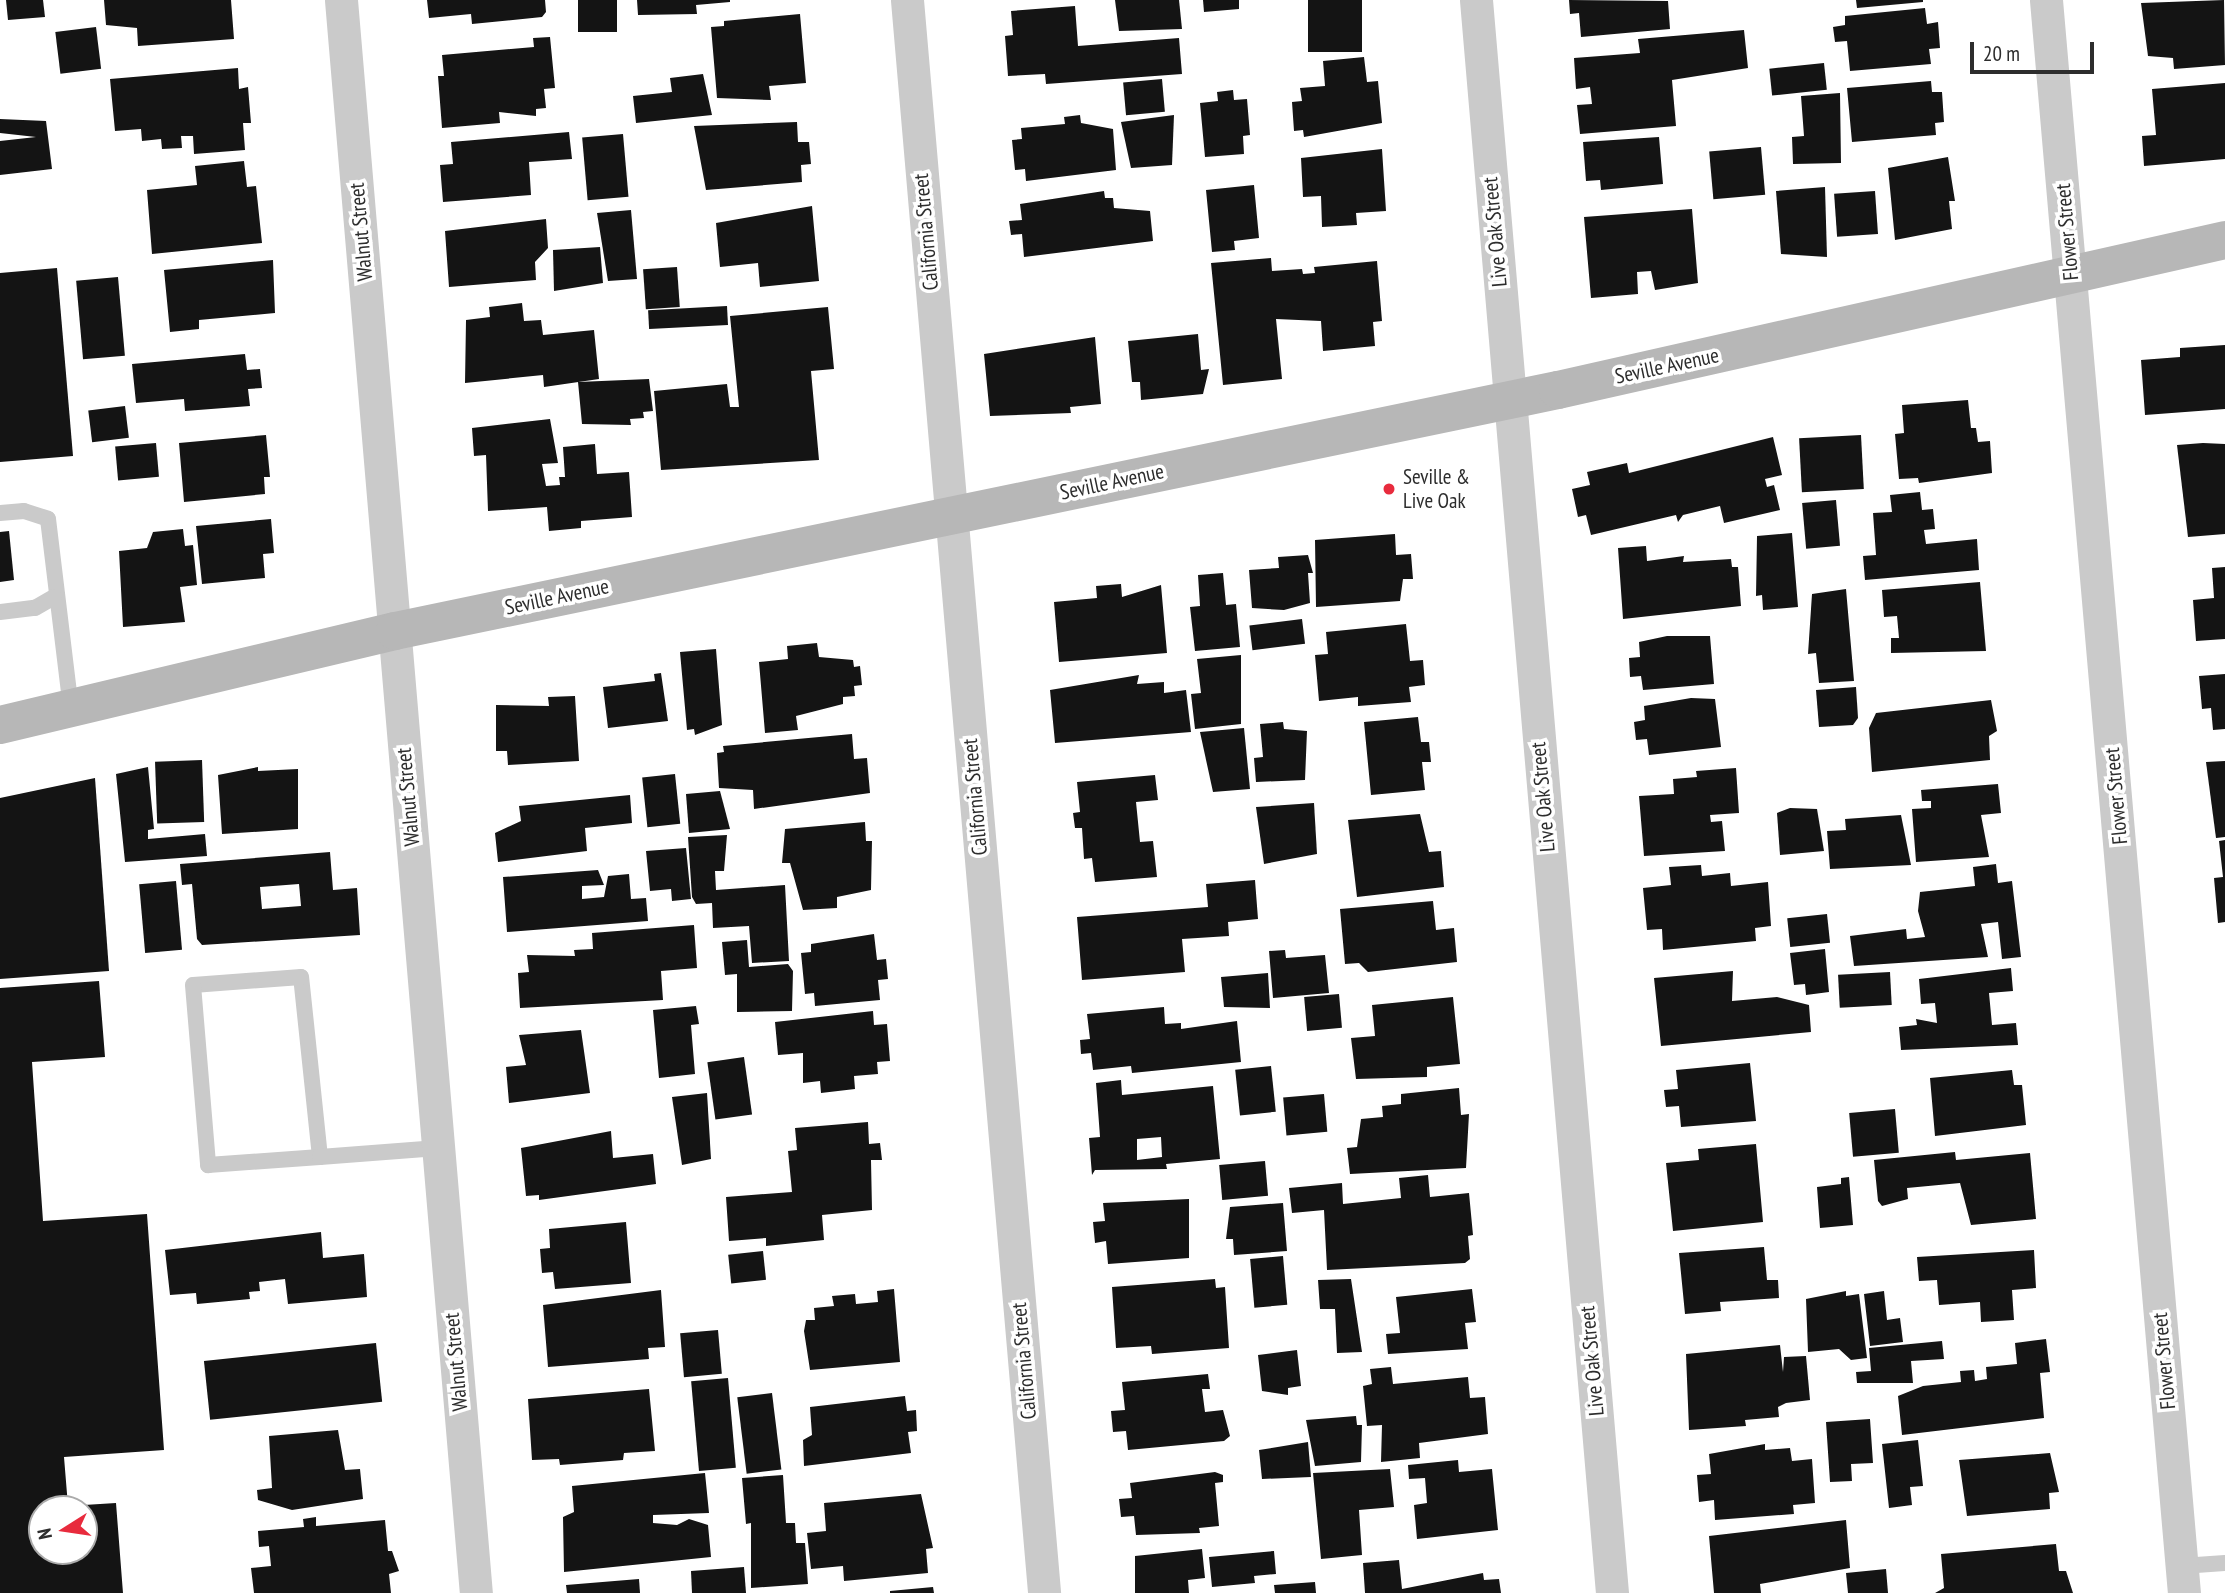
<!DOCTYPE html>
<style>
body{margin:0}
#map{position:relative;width:2225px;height:1593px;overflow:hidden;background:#fff;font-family:"PT Sans Narrow",sans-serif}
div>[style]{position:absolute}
.building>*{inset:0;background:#141414;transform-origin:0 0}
.lane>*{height:16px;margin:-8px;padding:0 8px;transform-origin:8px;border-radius:8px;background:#cacaca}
.street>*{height:33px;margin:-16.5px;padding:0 16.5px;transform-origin:16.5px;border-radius:16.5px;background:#cacaca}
.secondary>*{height:38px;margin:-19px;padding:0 19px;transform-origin:19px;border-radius:19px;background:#b7b7b7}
.dots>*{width:19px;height:19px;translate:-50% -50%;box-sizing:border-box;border:4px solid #fff;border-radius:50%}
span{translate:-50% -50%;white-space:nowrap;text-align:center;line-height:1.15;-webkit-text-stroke:7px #fff;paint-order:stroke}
.street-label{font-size:21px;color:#2d2d2d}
.poi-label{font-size:21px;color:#2d2d2d}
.left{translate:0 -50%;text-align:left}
.north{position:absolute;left:28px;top:1495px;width:70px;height:70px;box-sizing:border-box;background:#fff;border:2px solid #ababab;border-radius:50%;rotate:258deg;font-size:19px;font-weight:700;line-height:28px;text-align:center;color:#2d2d2d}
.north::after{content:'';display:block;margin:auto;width:24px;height:32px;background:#e82b3d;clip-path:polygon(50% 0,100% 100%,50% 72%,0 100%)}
.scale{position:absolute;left:1970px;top:42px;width:124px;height:32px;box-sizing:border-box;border:4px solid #2d2d2d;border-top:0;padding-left:9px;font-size:21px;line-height:24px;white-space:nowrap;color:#2d2d2d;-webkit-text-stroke:5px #fff;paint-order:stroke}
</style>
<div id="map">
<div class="building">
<i style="clip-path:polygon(6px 0,43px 0,45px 17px,8px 20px)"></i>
<i style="clip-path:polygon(104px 0,231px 0,234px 39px,138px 46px,137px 28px,106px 25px)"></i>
<i style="clip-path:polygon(427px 0,545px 0,546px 12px,542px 17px,472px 24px,471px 14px,429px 18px)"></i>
<i style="left:578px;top:0;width:39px;height:32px"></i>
<i style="clip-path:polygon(637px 0,730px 0,730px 2px,696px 5px,697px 14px,638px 15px)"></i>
<i style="clip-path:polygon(1115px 0,1179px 0,1182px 29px,1119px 31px)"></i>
<i style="clip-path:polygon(1203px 0,1239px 0,1239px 9px,1204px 12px)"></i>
<i style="left:1308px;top:0;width:54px;height:52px"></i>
<i style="clip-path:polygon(1569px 0,1668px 1px,1670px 29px,1581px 37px,1579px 13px,1570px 14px)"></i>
<i style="clip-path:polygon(1856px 0,1923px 0,1923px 2px,1857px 8px)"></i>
<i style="clip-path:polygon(2224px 0,2225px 65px,2174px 69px,2173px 58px,2148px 56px,2141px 3px)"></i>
<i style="clip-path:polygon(1075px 6px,1078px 46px,1179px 38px,1182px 74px,1046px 84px,1045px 74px,1008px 76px,1005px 36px,1013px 35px,1011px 11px)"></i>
<i style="clip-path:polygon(1925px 8px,1927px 24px,1938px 22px,1940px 48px,1929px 49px,1931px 64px,1850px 71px,1847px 41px,1835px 42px,1833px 27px,1845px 25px,1845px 16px)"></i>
<i style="clip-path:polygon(800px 14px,806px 83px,769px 86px,771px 100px,717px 98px,711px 27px,724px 26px,724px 21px)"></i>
<i style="left:96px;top:27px;width:42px;height:41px;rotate:83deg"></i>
<i style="clip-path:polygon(1744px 30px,1748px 68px,1672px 80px,1676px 126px,1580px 134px,1577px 105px,1592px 104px,1590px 87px,1576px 89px,1574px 58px,1640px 53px,1638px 39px)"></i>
<i style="clip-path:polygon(550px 37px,555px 88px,544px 89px,546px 108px,536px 109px,536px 116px,499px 112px,500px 123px,442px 128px,438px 76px,444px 76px,442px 55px,534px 47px,533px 38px)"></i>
<i style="clip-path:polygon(1364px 57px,1367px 82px,1378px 81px,1382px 123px,1304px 137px,1303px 130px,1294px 131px,1292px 102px,1302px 101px,1300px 88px,1325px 86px,1323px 61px)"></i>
<i style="left:1824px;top:63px;width:27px;height:55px;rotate:84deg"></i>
<i style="clip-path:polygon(238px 68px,239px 89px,248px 87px,251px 123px,243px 123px,245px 150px,194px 154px,193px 136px,181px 136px,182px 148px,162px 149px,161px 139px,142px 141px,141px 129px,115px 131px,110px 79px)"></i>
<i style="clip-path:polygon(703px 74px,712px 115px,636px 123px,633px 96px,672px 92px,670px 78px)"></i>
<i style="left:1162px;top:79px;width:33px;height:39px;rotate:85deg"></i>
<i style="clip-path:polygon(1931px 81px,1932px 92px,1942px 92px,1944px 122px,1935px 123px,1936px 135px,1852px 142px,1847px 88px)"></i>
<i style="clip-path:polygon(2225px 83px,2225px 159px,2144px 166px,2142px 136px,2156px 135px,2152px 89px)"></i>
<i style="clip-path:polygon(1233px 90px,1234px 100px,1247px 99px,1250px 135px,1243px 136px,1244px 154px,1205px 157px,1200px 103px,1218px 101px,1217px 92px)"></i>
<i style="clip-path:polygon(1840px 93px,1841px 163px,1793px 164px,1792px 137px,1804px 136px,1801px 96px)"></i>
<i style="clip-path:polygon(1080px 115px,1081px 123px,1113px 129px,1116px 170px,1026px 181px,1025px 169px,1015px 170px,1012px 140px,1022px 139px,1021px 128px,1065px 124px,1064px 117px)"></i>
<i style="clip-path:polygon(1174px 115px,1172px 165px,1131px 168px,1121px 122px)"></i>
<i style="clip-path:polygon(0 119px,46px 121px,52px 169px,0 175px,0 141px,36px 137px,0 133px)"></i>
<i style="clip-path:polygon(797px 122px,798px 142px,809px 142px,811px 164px,801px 165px,802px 182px,706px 190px,694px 126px)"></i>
<i style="clip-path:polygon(569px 132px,572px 159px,529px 162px,531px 195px,443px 202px,440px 165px,453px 164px,451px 142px)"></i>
<i style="left:623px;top:134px;width:63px;height:41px;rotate:85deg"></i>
<i style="clip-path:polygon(1659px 137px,1663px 184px,1601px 190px,1600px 180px,1586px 181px,1583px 142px)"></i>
<i style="left:1761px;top:147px;width:48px;height:52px;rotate:85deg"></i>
<i style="clip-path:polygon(1382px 149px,1386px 211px,1356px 213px,1357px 225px,1322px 227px,1321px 196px,1303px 197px,1301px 158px)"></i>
<i style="clip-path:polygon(1948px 157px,1955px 201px,1949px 201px,1952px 229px,1895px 240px,1888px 168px)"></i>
<i style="clip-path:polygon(244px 161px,247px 187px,256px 186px,262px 243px,152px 254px,147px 190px,197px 185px,195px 166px)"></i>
<i style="clip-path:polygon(1254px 185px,1259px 238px,1234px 241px,1235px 250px,1212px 252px,1206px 190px)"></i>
<i style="clip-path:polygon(1825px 187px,1827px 257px,1781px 254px,1776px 191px)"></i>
<i style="clip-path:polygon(1104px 191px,1105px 198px,1113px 198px,1114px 208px,1150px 211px,1153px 241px,1024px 257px,1022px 234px,1011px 235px,1009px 221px,1022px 220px,1020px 204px)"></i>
<i style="left:1875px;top:191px;width:43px;height:41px;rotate:86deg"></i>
<i style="clip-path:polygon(812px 206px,819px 281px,760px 287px,758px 263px,720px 267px,716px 223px)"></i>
<i style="clip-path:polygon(1692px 209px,1698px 283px,1655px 290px,1651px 271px,1637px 272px,1638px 294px,1591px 298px,1584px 217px)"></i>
<i style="clip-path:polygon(631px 210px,637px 279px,608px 281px,597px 213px)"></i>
<i style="clip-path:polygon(546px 219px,548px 248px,535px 262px,536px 280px,449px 287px,445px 231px)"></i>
<i style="clip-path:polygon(600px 247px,603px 283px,554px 291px,553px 250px)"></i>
<i style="clip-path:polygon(1271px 258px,1272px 271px,1302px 269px,1303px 274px,1315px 273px,1314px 267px,1377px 261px,1382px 321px,1373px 322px,1375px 346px,1323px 351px,1321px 321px,1276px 319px,1282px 379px,1223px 385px,1211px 263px)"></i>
<i style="clip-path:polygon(273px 260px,275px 313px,199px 320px,199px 329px,170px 332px,164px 270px)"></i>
<i style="left:677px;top:267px;width:40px;height:34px;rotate:86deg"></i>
<i style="clip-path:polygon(57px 268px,73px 456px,0 462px,0 273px)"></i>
<i style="left:118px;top:277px;width:79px;height:42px;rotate:85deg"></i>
<i style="clip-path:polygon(522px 303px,524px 321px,541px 320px,543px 335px,594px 330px,599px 379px,544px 387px,543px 375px,465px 383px,466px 320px,490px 317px,489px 307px)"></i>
<i style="left:727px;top:306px;width:19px;height:79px;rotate:87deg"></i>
<i style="clip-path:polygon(828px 307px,834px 369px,811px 371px,819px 460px,661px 470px,654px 391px,727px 384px,730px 407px,739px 407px,730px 316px)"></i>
<i style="clip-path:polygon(1198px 334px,1201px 370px,1209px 369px,1203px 394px,1141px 400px,1140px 382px,1132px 382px,1128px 341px)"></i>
<i style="clip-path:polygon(1095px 337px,1101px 404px,1070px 407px,1071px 413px,990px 416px,984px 354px)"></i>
<i style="clip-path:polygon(2225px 345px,2225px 409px,2145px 415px,2141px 360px,2180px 357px,2180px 348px)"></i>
<i style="clip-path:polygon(245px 354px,247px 370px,260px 369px,262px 388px,248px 389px,250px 406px,185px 411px,184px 399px,136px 403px,132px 364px)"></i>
<i style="clip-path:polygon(649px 379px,653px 411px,643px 412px,644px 418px,630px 419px,631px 425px,582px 424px,578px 382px)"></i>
<i style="clip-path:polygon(1968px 400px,1971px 428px,1976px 428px,1978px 442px,1990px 441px,1992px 473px,1919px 483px,1918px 478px,1899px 479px,1895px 434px,1904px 433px,1902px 405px)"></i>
<i style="left:125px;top:406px;width:32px;height:37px;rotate:83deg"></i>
<i style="clip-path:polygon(550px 419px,558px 463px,542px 464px,546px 486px,560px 485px,559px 477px,565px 477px,563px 447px,595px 444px,597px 474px,629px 472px,632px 517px,581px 521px,581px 528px,549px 531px,547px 507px,488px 511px,486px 455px,474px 456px,472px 428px)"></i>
<i style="clip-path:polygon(266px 435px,270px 477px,264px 477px,265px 494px,184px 502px,179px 443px)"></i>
<i style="left:1861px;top:435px;width:54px;height:62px;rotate:87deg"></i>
<i style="clip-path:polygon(1773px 437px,1782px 475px,1765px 479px,1767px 487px,1774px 485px,1780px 510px,1724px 523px,1720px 506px,1683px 515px,1678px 522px,1676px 515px,1591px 535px,1586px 515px,1578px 517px,1572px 489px,1590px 485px,1587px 472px,1627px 463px,1629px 473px)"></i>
<i style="left:156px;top:443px;width:34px;height:41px;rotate:85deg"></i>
<i style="clip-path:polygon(2203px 443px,2225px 444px,2225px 534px,2188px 537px,2177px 445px)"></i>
<i style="clip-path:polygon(1920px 492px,1922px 510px,1933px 509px,1935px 529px,1924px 530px,1926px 544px,1977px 539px,1979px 570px,1865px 580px,1863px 556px,1876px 555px,1873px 513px,1892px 512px,1890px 495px)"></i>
<i style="left:1836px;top:500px;width:46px;height:34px;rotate:85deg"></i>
<i style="clip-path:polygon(271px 519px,274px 553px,263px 554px,265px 578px,202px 584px,196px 526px)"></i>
<i style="clip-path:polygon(183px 529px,185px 546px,193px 545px,197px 585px,180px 587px,185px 622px,123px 627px,119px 551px,147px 548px,153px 532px)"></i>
<i style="clip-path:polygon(9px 531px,14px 580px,0 582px,0 532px)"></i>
<i style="clip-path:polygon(1792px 533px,1798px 607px,1763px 610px,1762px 595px,1756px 596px,1757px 536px)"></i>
<i style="clip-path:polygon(1395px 534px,1396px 555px,1411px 554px,1413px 579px,1403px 579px,1400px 601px,1316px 607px,1315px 540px)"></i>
<i style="clip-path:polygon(1646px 546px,1647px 561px,1684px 556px,1683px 562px,1731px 559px,1732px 567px,1738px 567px,1741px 606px,1623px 619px,1618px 548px)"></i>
<i style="clip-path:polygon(1308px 555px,1313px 573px,1308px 573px,1310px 603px,1284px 610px,1252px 608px,1249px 570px,1279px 568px,1278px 557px)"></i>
<i style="clip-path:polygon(2225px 567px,2225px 639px,2196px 641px,2193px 600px,2214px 598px,2212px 568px)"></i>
<i style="clip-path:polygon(1223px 573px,1226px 605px,1236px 604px,1240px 647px,1195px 651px,1190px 607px,1200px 606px,1198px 575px)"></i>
<i style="clip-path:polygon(1980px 582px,1986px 651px,1891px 653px,1891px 638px,1899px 638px,1897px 616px,1884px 617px,1882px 590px)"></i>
<i style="clip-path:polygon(1121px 584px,1122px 597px,1161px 585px,1167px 653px,1059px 662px,1054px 602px,1097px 598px,1096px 586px)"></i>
<i style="clip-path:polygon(1846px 589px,1854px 681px,1819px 683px,1816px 653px,1808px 654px,1812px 594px)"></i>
<i style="left:1302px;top:619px;width:25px;height:53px;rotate:83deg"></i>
<i style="clip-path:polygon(1406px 624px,1410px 661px,1423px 660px,1425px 685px,1409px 687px,1411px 702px,1358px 706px,1358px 697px,1319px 701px,1315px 655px,1328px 654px,1326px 632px)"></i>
<i style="clip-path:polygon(1667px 636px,1710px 636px,1714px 684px,1643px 690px,1641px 676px,1630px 677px,1629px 658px,1640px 657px,1639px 642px)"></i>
<i style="clip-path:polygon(817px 643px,819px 657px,853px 660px,854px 667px,860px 666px,862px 685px,854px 686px,855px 696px,843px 697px,843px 704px,796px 716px,798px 730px,765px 733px,759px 662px,788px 659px,787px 646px)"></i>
<i style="clip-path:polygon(716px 649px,722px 725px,695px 735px,694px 729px,687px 730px,680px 652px)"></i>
<i style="clip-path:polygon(1241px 655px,1241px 724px,1195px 729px,1191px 694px,1201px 693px,1197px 659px)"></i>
<i style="clip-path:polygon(661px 673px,668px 721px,608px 728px,603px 687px,655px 681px,654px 674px)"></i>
<i style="clip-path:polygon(2225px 674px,2225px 729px,2213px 730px,2211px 708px,2202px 709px,2199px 676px)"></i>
<i style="clip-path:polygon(1139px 675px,1137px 684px,1164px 682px,1164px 693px,1186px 690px,1191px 732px,1055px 743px,1050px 690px)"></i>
<i style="clip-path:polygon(1856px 687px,1858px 718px,1853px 725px,1819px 727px,1816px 690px)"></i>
<i style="clip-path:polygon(575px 696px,579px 761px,508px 765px,507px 751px,496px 751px,496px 705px,549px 706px,548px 697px)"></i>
<i style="clip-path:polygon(1691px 698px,1715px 699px,1721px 747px,1649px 755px,1647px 739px,1636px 740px,1634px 722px,1645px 720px,1644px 706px)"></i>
<i style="clip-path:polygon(1991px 700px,1997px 731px,1989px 736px,1990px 760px,1872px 772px,1869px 728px,1876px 713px)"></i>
<i style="clip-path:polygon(1418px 717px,1421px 742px,1429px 742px,1431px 762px,1422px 762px,1425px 790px,1371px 795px,1364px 722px)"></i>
<i style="clip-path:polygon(1283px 722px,1284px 729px,1307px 731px,1305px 780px,1256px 782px,1254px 758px,1263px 757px,1260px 724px)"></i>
<i style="clip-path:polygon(1244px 728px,1250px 789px,1213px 792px,1200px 732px)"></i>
<i style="clip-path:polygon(852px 734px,854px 759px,867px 758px,870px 793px,754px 809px,753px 790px,719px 788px,717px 753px,724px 752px,723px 746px)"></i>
<i style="left:202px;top:760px;width:62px;height:47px;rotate:88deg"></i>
<i style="clip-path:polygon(2225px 761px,2225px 837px,2216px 838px,2206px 762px)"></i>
<i style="clip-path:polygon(148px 767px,154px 829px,148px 830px,148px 839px,205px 834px,207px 856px,125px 862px,116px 774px)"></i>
<i style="clip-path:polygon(258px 767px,258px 771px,298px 769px,298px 829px,222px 834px,218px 775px)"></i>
<i style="clip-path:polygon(1736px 768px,1739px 813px,1710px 815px,1711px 822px,1722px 821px,1725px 851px,1644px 856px,1639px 796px,1674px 794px,1673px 779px,1697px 777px,1696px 771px)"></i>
<i style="left:675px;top:774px;width:50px;height:33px;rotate:84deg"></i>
<i style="clip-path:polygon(1155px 775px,1158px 800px,1136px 802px,1140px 842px,1153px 841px,1157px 877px,1095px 882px,1092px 858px,1084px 859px,1082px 828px,1075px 828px,1073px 813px,1080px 812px,1077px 782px)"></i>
<i style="clip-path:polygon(95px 778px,109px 971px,0 979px,0 798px)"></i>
<i style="clip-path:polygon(1998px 784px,2001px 813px,1981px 815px,1989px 857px,1916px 862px,1912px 809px,1931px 808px,1931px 801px,1922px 801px,1921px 790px)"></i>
<i style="clip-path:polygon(720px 791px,730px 829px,689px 833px,686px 794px)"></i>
<i style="clip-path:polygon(630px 795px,632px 823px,585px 828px,587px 851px,498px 862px,495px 833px,521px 821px,519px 806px)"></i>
<i style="clip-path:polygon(1314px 803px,1317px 854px,1264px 864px,1256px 807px)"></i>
<i style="clip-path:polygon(1790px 808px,1817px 809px,1824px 851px,1780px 855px,1777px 813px)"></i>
<i style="clip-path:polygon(1420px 814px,1429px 852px,1441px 851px,1444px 887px,1357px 897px,1348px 820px)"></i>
<i style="clip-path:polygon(1901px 815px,1911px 865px,1830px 869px,1827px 831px,1846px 830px,1845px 819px)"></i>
<i style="clip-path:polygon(865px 822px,866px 841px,872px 841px,871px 890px,837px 897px,837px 908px,803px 910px,790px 863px,782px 863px,785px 829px)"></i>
<i style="clip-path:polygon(727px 835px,724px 871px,715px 871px,716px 890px,785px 885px,789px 961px,752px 963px,749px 926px,713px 928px,712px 903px,696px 904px,692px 897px,688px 837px)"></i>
<i style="clip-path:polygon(2225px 840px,2225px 922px,2218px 923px,2214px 878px,2223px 877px,2219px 841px)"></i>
<i style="clip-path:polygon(686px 848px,691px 899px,672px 901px,671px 889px,650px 891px,646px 851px)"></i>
<i style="clip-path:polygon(evenodd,330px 852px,333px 890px,357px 888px,360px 935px,202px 945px,197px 939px,192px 884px,182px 885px,180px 864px,330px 852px,299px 884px,301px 906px,262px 909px,260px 887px,299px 884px)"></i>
<i style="clip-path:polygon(1996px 864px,1998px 883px,2012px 881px,2021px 957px,2002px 959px,1998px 922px,1981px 924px,1988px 957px,1854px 966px,1850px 936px,1906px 929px,1907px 939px,1925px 937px,1918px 911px,1920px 892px,1975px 886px,1973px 867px)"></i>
<i style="clip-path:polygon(1701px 865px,1702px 876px,1730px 873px,1731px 886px,1768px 882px,1771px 926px,1755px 928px,1756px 941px,1663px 950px,1662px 929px,1647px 930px,1643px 888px,1671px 885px,1669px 867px)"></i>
<i style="clip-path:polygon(598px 870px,604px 885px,582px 886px,582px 899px,604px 897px,608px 876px,629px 874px,631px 899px,646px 898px,648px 921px,507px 932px,503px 877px)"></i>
<i style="clip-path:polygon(1255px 880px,1258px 919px,1228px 922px,1229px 936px,1182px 939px,1185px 972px,1082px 980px,1077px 917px,1208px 907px,1206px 884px)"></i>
<i style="left:176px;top:881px;width:69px;height:37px;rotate:85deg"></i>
<i style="clip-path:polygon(1433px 901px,1436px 930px,1454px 928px,1457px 962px,1368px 972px,1359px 963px,1345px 964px,1340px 909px)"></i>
<i style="left:1827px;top:914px;width:29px;height:40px;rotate:84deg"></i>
<i style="clip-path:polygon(694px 925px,697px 968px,661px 971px,663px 1000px,520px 1008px,518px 973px,529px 972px,527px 955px,575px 956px,574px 950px,593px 949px,592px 933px)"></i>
<i style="clip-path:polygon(874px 934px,877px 960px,886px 959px,888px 979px,878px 980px,880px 1000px,815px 1006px,814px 993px,805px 994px,801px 953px,811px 952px,811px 944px)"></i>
<i style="clip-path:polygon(747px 940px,749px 967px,788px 964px,793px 971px,792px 1011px,737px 1012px,737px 974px,725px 975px,722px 942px)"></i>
<i style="clip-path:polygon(1825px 949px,1829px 992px,1806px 995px,1805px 984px,1794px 985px,1790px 953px)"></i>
<i style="clip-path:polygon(1285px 950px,1286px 958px,1325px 955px,1329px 993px,1273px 998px,1269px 951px)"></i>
<i style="clip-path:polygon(2011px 968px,2013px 991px,1989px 993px,1992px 1025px,2016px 1023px,2018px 1045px,1901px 1050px,1899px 1027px,1917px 1025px,1916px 1019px,1937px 1023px,1935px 1003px,1921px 1004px,1919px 979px)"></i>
<i style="clip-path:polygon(1733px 971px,1732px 1001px,1777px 997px,1809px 1005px,1811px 1032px,1661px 1046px,1654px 978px)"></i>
<i style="left:1890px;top:972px;width:33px;height:52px;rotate:87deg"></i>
<i style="clip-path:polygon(1268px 973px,1270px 1008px,1224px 1007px,1221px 977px)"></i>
<i style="clip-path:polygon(evenodd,99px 981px,105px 1057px,32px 1062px,43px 1221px,147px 1214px,164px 1450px,64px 1457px,68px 1506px,116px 1503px,123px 1593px,0 1593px,0 988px,99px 981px,42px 1509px,84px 1509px,84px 1551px,42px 1551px,42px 1509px)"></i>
<i style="left:1339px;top:994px;width:34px;height:35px;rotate:85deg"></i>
<i style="clip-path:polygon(1453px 997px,1460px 1064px,1427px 1067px,1427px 1077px,1356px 1079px,1351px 1038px,1375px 1036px,1372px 1005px)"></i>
<i style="clip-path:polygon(696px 1006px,699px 1024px,691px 1025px,695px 1074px,659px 1078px,653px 1010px)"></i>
<i style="clip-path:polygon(1164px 1007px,1165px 1024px,1181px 1023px,1181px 1029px,1237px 1021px,1241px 1062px,1132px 1073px,1131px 1066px,1093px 1070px,1091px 1053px,1081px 1054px,1080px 1040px,1090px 1039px,1087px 1014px)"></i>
<i style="clip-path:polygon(873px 1011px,874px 1025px,887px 1024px,890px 1061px,877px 1062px,878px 1074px,854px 1076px,855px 1089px,821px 1093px,820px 1081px,803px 1083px,803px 1053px,778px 1055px,775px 1022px)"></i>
<i style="clip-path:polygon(581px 1030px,590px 1093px,509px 1103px,506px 1067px,526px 1065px,519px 1035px)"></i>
<i style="left:744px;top:1057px;width:58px;height:37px;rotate:82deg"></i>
<i style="clip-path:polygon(1750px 1063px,1756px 1121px,1681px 1127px,1679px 1106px,1666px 1107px,1664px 1090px,1678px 1089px,1676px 1070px)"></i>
<i style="left:1271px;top:1066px;width:46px;height:36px;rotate:84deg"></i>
<i style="clip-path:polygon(2012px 1070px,2014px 1085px,2022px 1085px,2026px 1125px,1935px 1136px,1930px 1078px)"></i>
<i style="clip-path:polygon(evenodd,1121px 1080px,1122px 1095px,1213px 1086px,1220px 1159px,1166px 1164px,1167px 1169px,1095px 1170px,1092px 1175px,1089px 1138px,1100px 1137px,1096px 1083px,1121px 1080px,1161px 1137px,1162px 1157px,1137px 1160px,1137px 1139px,1161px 1137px)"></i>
<i style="clip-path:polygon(1459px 1088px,1461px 1115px,1469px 1114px,1466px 1168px,1350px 1174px,1347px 1148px,1357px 1147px,1361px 1119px,1383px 1117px,1382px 1106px,1401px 1104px,1401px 1094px)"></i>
<i style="clip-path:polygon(707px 1093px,711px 1159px,682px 1165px,672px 1097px)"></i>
<i style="left:1324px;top:1094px;width:38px;height:41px;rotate:85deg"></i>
<i style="left:1895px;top:1109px;width:44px;height:46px;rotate:85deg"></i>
<i style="clip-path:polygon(868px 1122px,869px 1144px,880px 1143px,882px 1160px,871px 1160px,872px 1210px,822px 1215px,824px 1240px,766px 1246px,766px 1238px,729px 1241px,726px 1197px,792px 1192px,788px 1151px,797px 1150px,795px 1128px)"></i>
<i style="clip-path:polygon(611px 1131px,613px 1158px,653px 1154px,656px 1184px,539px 1200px,539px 1195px,526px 1196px,521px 1148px)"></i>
<i style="clip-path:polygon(1756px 1144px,1763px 1222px,1673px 1231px,1666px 1163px,1699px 1160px,1698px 1149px)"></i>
<i style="clip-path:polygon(1955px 1152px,1956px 1160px,2030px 1153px,2036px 1219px,1971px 1225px,1960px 1183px,1907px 1188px,1908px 1199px,1882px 1206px,1878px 1201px,1874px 1160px)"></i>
<i style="left:1265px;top:1161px;width:35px;height:46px;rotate:85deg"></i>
<i style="clip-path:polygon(1428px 1175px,1430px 1197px,1469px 1193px,1473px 1235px,1468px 1236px,1470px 1259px,1465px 1263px,1327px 1270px,1324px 1210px,1292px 1213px,1289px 1188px,1342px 1183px,1343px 1204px,1401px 1198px,1399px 1178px)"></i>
<i style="clip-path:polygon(1849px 1177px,1853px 1225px,1820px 1228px,1817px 1187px,1841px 1184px,1841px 1178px)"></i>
<i style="clip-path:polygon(1189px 1199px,1189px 1258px,1108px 1264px,1106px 1241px,1095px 1243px,1093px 1222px,1105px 1221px,1103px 1203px)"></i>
<i style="clip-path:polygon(1283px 1203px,1287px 1251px,1234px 1255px,1233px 1239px,1226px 1239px,1230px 1207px)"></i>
<i style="clip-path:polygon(626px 1222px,631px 1283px,555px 1289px,553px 1272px,542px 1273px,540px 1249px,550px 1248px,549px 1229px)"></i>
<i style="clip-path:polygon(321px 1232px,323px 1258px,364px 1254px,367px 1297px,288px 1304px,285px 1279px,259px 1282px,260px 1291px,249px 1292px,250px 1299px,197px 1304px,196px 1293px,170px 1295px,165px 1250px)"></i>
<i style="clip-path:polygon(1764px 1247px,1767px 1280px,1778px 1280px,1779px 1298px,1720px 1302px,1721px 1311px,1685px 1314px,1679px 1253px)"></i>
<i style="clip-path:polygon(2034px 1250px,2036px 1288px,2012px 1290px,2014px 1320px,1981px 1322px,1980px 1302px,1939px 1305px,1937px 1280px,1919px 1281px,1917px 1257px)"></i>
<i style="left:763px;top:1251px;width:29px;height:35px;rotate:84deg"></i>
<i style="left:1283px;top:1256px;width:49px;height:33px;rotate:85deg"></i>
<i style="clip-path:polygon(1215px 1279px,1216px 1288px,1225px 1287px,1229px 1348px,1152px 1354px,1151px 1346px,1116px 1348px,1112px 1287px)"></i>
<i style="clip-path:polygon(1351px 1279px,1362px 1352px,1337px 1353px,1335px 1309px,1320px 1309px,1318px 1280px)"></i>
<i style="clip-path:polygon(894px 1289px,900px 1362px,810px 1370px,804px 1331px,806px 1320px,815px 1320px,814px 1308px,834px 1306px,832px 1296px,855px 1294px,856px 1304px,878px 1302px,877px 1291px)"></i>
<i style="clip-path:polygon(1472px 1289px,1476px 1322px,1465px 1323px,1468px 1349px,1388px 1354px,1386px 1334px,1400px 1333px,1396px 1297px)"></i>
<i style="clip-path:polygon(661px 1290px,665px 1347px,648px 1348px,649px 1359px,548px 1367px,543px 1305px)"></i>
<i style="clip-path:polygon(1846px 1291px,1846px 1296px,1859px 1294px,1867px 1358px,1851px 1360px,1839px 1349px,1808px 1352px,1806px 1299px)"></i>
<i style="clip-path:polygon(1884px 1291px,1887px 1320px,1900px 1318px,1903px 1342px,1870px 1346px,1864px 1294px)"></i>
<i style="left:718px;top:1330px;width:44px;height:38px;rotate:85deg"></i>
<i style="clip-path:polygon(2046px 1339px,2050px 1372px,2040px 1373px,2044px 1418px,1902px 1435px,1898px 1396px,1923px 1386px,1961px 1382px,1960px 1371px,1974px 1370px,1975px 1381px,1987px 1379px,1986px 1367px,2017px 1364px,2015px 1343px)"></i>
<i style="clip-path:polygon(1942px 1341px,1944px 1359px,1911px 1361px,1913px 1383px,1857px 1383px,1856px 1372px,1871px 1371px,1869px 1348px)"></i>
<i style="left:376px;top:1343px;width:59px;height:173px;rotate:84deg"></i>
<i style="clip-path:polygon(1780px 1345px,1783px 1372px,1784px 1357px,1806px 1356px,1810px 1400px,1786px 1403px,1778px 1407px,1779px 1417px,1745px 1420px,1746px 1426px,1689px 1430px,1686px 1354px)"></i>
<i style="clip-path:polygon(1297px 1350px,1301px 1386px,1288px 1388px,1288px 1395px,1262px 1391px,1258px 1355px)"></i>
<i style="clip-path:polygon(1391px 1367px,1393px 1384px,1468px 1377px,1470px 1398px,1485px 1397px,1488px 1434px,1419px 1443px,1420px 1458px,1381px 1462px,1382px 1425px,1367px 1426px,1363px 1386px,1372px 1384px,1370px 1369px)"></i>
<i style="clip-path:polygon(1208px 1374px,1210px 1389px,1202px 1389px,1205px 1412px,1223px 1410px,1230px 1436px,1224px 1441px,1128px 1450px,1126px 1431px,1113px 1432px,1111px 1411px,1125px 1410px,1122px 1382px)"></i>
<i style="left:728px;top:1378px;width:90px;height:37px;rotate:85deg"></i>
<i style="clip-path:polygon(649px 1389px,655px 1451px,624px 1453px,623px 1460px,560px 1465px,559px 1459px,532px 1460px,528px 1399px)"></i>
<i style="left:772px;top:1393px;width:77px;height:35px;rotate:83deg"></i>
<i style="clip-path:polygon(905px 1396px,907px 1411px,916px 1410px,917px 1431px,908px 1432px,911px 1453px,804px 1466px,803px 1440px,812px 1435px,810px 1407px)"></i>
<i style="clip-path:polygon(1356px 1416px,1357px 1425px,1362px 1425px,1361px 1462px,1315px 1466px,1306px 1420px)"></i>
<i style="clip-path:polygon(1870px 1419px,1873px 1463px,1851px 1464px,1852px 1481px,1830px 1482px,1826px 1422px)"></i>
<i style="clip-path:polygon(338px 1430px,345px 1470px,360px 1469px,363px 1499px,292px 1510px,258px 1500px,257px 1490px,272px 1488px,269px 1436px)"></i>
<i style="clip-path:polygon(1918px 1440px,1923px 1486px,1910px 1487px,1912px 1505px,1889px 1508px,1882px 1444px)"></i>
<i style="clip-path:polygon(1308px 1442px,1311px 1477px,1262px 1479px,1259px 1450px)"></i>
<i style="clip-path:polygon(1765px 1444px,1765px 1450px,1790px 1448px,1792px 1461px,1812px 1459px,1815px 1503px,1793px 1505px,1794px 1514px,1715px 1520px,1714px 1500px,1699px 1502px,1697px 1475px,1711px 1474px,1709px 1454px)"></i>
<i style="clip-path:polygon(2050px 1453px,2059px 1492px,2049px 1493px,2050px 1509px,1967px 1516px,1959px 1460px)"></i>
<i style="clip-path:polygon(1458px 1460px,1459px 1472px,1492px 1469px,1498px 1530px,1417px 1539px,1414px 1505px,1427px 1503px,1425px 1478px,1409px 1479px,1408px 1465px)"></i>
<i style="clip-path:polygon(1390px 1469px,1394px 1507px,1359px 1510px,1362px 1555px,1321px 1559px,1313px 1473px)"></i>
<i style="clip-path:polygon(1215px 1472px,1223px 1475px,1223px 1482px,1215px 1483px,1219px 1526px,1199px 1528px,1200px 1533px,1136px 1535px,1134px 1516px,1121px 1517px,1119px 1499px,1132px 1498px,1130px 1483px)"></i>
<i style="clip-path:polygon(705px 1473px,709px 1513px,653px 1515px,653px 1523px,677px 1525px,689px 1519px,708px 1525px,711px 1557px,564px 1572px,563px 1517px,574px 1512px,572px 1486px)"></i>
<i style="clip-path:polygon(783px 1475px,786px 1523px,795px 1523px,796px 1543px,805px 1543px,808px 1584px,751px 1588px,751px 1523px,746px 1524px,742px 1478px)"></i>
<i style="clip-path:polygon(921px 1494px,933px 1548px,926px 1549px,928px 1573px,844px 1581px,843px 1566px,811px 1569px,807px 1533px,826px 1531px,824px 1503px)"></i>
<i style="clip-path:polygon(316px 1517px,316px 1526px,385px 1520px,388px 1551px,392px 1551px,399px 1571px,389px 1574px,391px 1593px,254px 1593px,251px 1568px,271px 1566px,269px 1546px,259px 1547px,258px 1531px,304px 1527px,303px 1519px)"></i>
<i style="clip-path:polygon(1846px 1520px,1850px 1568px,1760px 1584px,1761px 1593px,1714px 1593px,1709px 1536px)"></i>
<i style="clip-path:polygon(2056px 1544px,2059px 1571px,2066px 1571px,2073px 1593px,1935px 1593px,1944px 1588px,1941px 1554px)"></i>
<i style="clip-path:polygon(1202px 1549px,1205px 1578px,1188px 1580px,1189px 1593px,1135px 1593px,1135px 1556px)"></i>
<i style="clip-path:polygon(1274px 1551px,1276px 1574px,1254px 1576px,1255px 1583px,1212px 1587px,1209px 1557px)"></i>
<i style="clip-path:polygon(1399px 1560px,1402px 1589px,1483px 1573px,1484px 1580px,1499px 1579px,1501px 1593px,1365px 1593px,1363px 1563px)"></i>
<i style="clip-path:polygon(744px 1567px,746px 1593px,692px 1593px,691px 1571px)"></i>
<i style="clip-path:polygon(1886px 1569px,1888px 1593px,1848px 1593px,1846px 1573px)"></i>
<i style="clip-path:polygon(639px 1579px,640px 1593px,567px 1593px,566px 1585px)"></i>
<i style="clip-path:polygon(1315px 1582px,1316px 1593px,1275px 1593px,1274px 1585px)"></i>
<i style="clip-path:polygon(933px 1587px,934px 1593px,890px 1593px,890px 1591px)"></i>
</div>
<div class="lane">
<i style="left:0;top:513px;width:24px;rotate:-5deg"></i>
<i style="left:24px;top:511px;width:25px;rotate:18deg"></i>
<i style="left:48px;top:519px;width:190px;rotate:83.1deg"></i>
<i style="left:0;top:612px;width:35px;rotate:-7deg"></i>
<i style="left:35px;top:608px;width:22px;rotate:-30deg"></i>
<i style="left:320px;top:1157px;width:181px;rotate:-96deg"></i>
<i style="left:301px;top:977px;width:108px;rotate:175.8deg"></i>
<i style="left:193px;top:985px;width:181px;rotate:85.2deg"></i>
<i style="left:208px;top:1165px;width:112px;rotate:-4.1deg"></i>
<i style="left:320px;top:1157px;width:118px;rotate:-4.4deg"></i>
<i style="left:2182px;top:1566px;width:43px;rotate:-4deg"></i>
</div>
<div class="street">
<i style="left:341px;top:0;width:1599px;rotate:85.16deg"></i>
<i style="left:907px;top:0;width:1599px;rotate:85.08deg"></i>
<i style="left:1476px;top:0;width:1599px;rotate:85.12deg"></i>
<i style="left:2046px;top:0;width:1599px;rotate:85.05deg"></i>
</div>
<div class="secondary">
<i style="left:0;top:725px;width:406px;rotate:-13.4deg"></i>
<i style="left:395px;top:631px;width:1188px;rotate:-11.71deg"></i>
<i style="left:1558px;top:390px;width:684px;rotate:-12.67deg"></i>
</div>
<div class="dots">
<i style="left:1389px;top:489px;background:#e82b3d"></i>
</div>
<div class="street-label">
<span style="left:361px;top:232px;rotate:-95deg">Walnut Street</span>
<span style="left:926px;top:232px;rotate:-95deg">California Street</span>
<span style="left:1495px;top:232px;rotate:-95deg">Live Oak Street</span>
<span style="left:2067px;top:232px;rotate:-95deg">Flower Street</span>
<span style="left:1667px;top:366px;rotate:-12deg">Seville Avenue</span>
<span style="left:1112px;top:482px;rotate:-12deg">Seville Avenue</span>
<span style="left:557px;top:597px;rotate:-12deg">Seville Avenue</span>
<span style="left:2116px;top:796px;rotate:-95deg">Flower Street</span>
<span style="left:408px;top:797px;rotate:-95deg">Walnut Street</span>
<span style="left:975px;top:797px;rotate:-95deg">California Street</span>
<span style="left:1543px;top:797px;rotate:-95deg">Live Oak Street</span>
<span style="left:1024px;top:1361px;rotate:-95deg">California Street</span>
<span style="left:1592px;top:1361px;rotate:-95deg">Live Oak Street</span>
<span style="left:2164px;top:1361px;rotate:-95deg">Flower Street</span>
<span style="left:456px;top:1362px;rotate:-95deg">Walnut Street</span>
</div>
<div class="poi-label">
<span class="left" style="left:1403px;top:489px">Seville &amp;<br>Live Oak</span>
</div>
<div class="north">N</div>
<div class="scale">20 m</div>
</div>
